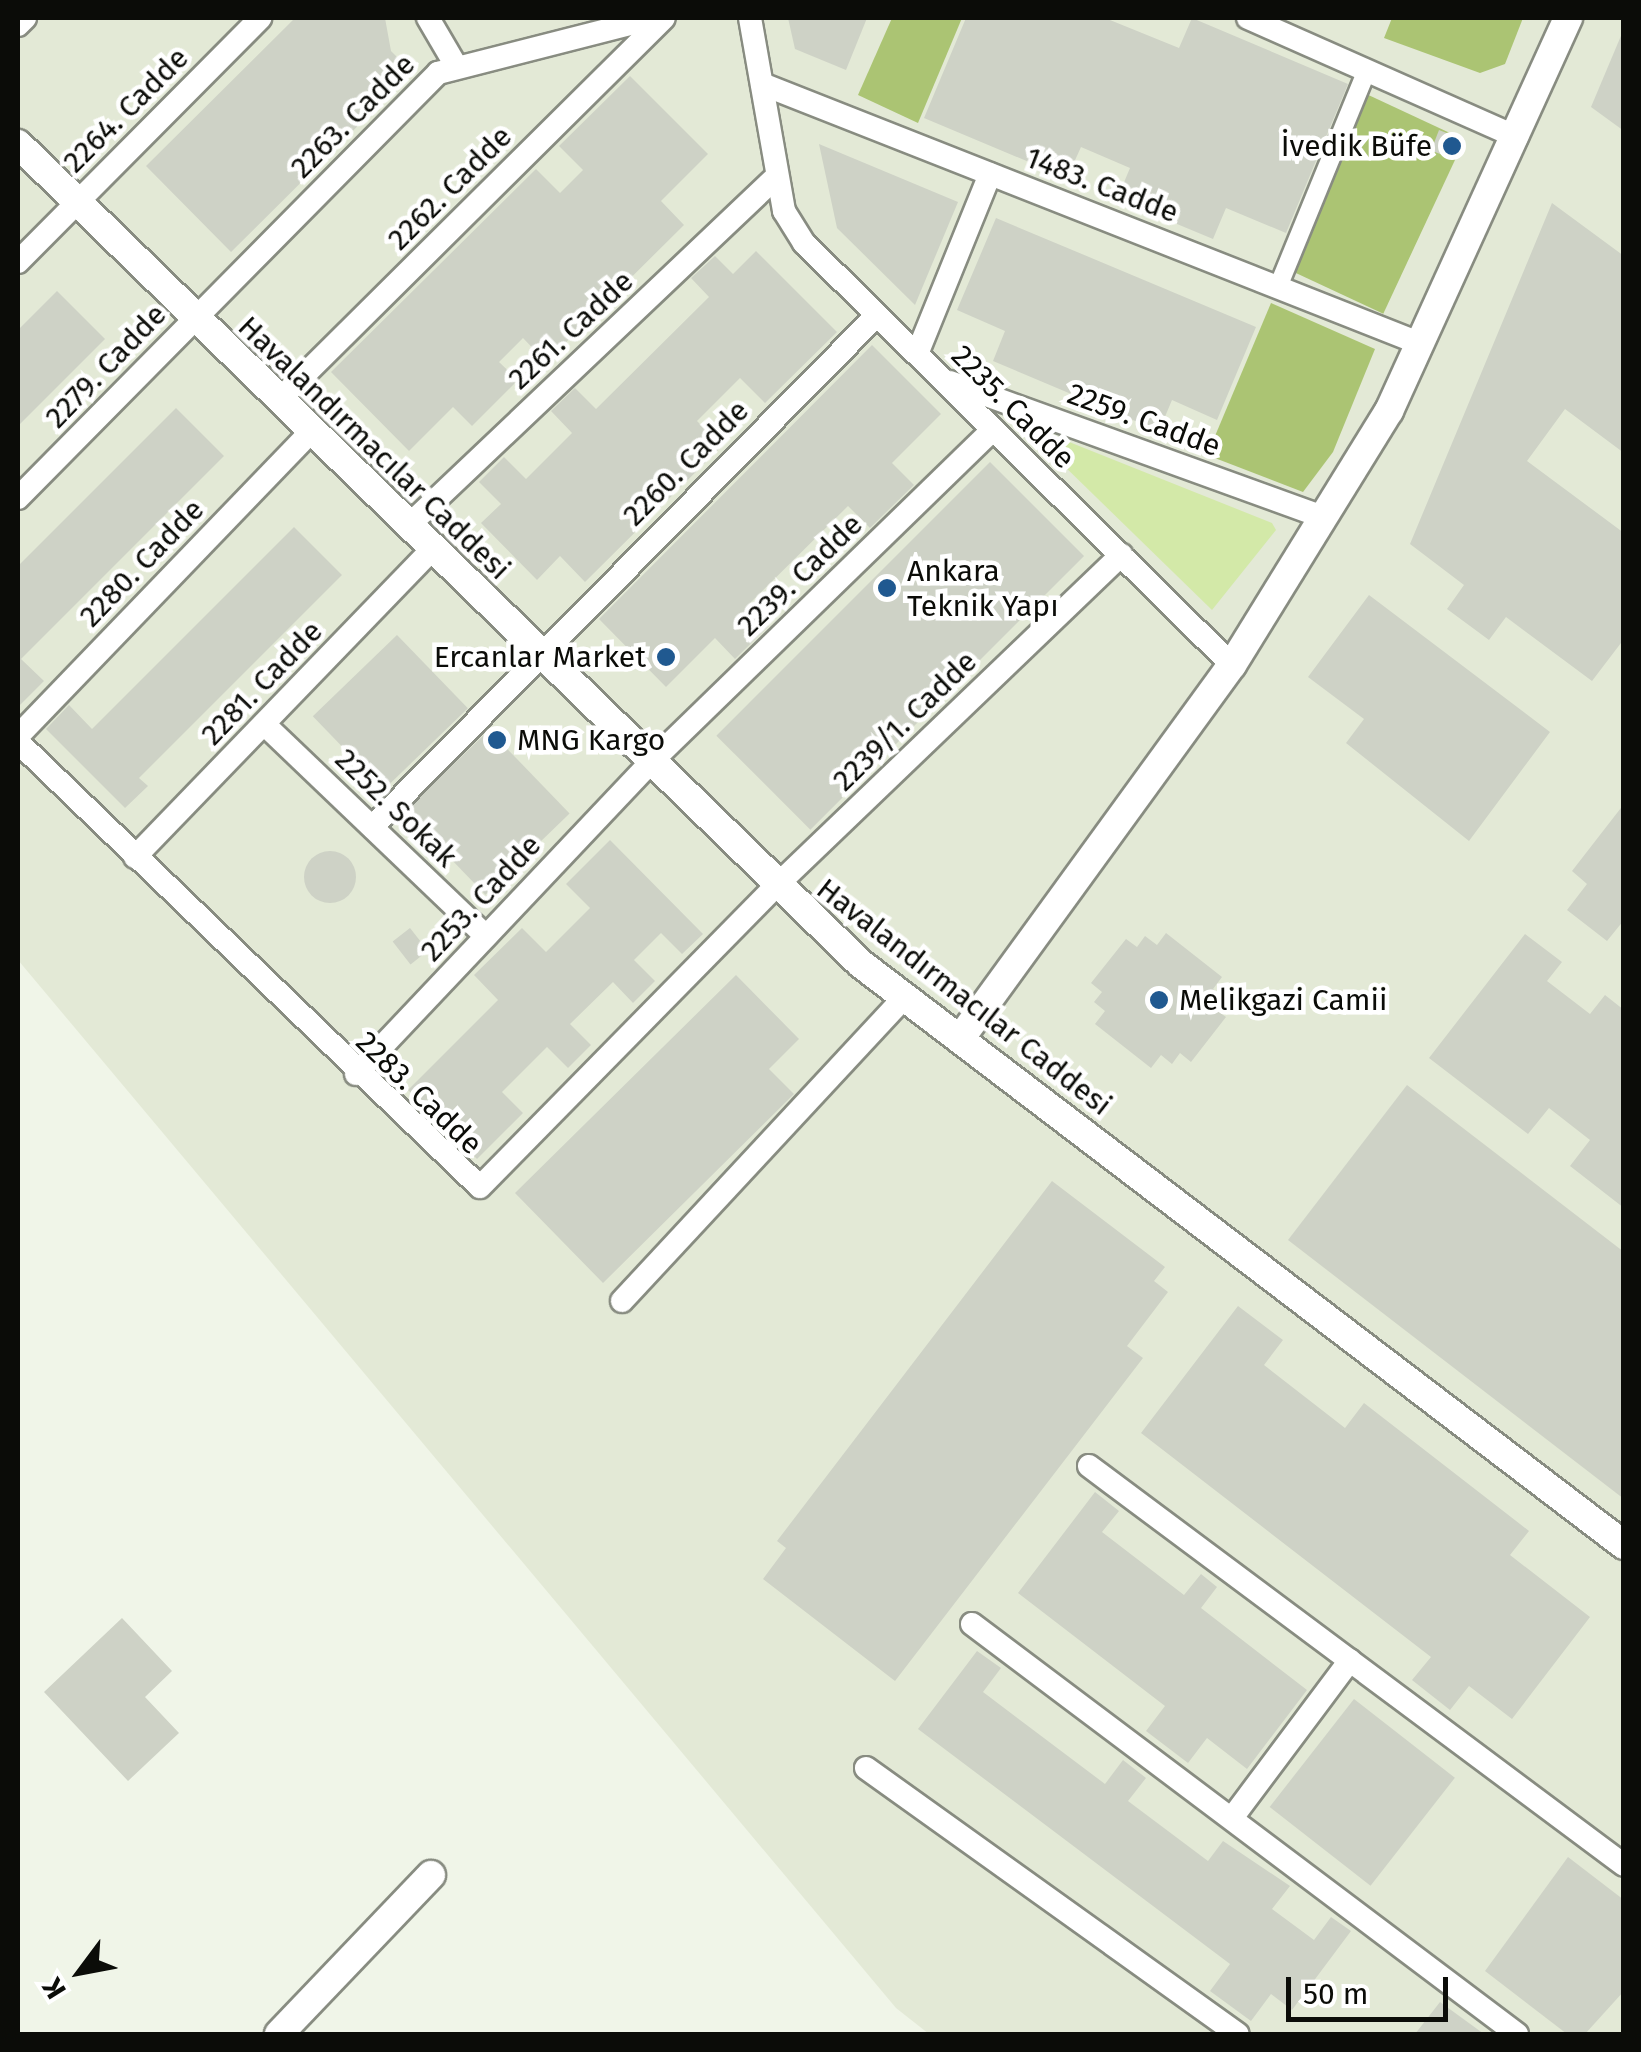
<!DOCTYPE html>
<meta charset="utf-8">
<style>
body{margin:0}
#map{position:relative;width:1641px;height:2052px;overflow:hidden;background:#f0f5e8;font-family:"Fira Sans",sans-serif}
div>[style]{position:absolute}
.built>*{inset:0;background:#e3e9d6}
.green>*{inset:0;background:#d3e9a8}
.forest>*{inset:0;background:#abc473;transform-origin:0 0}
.building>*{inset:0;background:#ced2c6;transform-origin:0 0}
.round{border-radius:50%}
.roads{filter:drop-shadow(2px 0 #888c81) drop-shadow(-2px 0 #888c81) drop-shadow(0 2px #888c81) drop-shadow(0 -2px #888c81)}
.pedestrian>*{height:18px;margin:-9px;padding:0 9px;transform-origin:9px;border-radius:9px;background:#fff}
.minor>*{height:22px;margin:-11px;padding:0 11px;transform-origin:11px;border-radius:11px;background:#fff}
.tertiary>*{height:28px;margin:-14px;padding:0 14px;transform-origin:14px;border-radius:14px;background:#fff}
.dots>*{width:28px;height:28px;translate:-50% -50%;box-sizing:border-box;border:5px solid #fff;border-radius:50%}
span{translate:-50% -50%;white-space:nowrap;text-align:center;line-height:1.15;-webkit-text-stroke:9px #fff;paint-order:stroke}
.street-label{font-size:30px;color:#0b0c08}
.poi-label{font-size:30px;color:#0b0c08}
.right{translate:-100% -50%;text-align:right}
.left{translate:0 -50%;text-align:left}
.frame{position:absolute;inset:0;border:20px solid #0b0c08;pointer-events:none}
.north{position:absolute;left:30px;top:1922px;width:100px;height:100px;-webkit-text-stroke:8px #fff;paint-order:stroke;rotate:238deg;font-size:28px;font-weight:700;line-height:40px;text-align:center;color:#0b0c08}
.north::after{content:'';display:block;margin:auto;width:35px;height:45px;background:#0b0c08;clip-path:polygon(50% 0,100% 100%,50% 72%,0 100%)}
.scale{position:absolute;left:1286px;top:1977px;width:162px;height:45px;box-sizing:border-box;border:5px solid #0b0c08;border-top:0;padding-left:12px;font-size:30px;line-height:35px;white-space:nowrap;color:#0b0c08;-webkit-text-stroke:8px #fff;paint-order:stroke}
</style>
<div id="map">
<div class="built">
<i style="clip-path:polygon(18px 18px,1623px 18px,1623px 2034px,929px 2034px,896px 2008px,18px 960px)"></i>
</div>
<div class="green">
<i style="clip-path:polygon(1019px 422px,1272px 523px,1276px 530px,1212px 610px)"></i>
</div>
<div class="forest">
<i style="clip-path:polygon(892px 18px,962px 18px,918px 123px,858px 95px)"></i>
<i style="clip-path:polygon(1392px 18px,1523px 18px,1505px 64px,1480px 73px,1384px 38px)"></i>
<i style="left:1362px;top:92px;width:113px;height:192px;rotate:25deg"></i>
<i style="clip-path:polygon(1271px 303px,1375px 349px,1333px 452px,1303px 492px,1207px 455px)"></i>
</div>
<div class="building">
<i style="clip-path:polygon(295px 18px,385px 18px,391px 51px,412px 72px,231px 252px,146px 166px)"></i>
<i style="clip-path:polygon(788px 18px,867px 18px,846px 70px,795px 49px)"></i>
<i style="clip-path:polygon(966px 18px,1105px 18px,1179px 48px,1192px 18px,1348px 84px,1286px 233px,1226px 208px,1213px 239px,1117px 199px,1130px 168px,1081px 147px,1067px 178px,924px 118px)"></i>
<i style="clip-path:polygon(1623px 31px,1624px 31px,1624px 131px,1591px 107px)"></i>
<i style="clip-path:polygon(630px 76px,708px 154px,661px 201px,684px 225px,546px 362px,523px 338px,499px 362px,518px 380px,472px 426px,453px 407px,409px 451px,331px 372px,536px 169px,560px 193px,583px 170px,559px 146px)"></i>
<i style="left:1439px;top:130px;width:22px;height:22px;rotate:21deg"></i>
<i style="clip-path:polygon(819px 144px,958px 202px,915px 305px,837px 228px)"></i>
<i style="clip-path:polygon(1552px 203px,1624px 256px,1624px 453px,1565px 409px,1527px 461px,1624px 533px,1624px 639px,1592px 681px,1506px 617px,1489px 640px,1447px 609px,1464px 585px,1410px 544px)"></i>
<i style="clip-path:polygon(996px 218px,1256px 327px,1217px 420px,1172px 400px,1159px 431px,993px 361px,1005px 331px,957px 310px)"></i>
<i style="clip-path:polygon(756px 251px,837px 332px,765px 403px,740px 378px,697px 421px,722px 446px,585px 582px,560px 556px,537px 580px,481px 523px,501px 504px,479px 482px,504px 457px,526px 479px,572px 433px,551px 411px,575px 388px,596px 409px,709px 297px,691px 278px,715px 256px,733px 274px)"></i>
<i style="clip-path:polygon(57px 291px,105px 339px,18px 426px,18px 330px)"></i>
<i style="clip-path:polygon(872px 345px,941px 414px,892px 463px,914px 485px,870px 528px,848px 506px,748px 605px,769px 626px,735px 659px,715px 638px,666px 687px,599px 619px)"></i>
<i style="clip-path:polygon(176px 408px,224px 456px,21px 659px,44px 681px,18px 707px,18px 566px)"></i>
<i style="left:990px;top:462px;width:133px;height:387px;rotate:45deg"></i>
<i style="clip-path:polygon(294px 527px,342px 575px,139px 778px,148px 786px,125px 808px,46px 729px,69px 705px,92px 729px)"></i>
<i style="clip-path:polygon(1369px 595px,1550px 732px,1469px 841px,1346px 743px,1364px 719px,1308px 677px)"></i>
<i style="left:397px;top:635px;width:102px;height:117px;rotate:46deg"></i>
<i style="left:489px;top:730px;width:116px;height:117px;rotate:46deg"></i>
<i style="clip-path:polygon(1624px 804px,1624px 920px,1607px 941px,1567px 910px,1587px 884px,1572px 871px)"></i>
<i style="clip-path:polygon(610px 840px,703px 934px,682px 954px,661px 933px,634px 960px,655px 981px,633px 1003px,613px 982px,570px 1024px,591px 1045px,568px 1068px,547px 1047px,502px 1092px,523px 1113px,477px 1159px,408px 1090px,498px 1000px,474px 975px,522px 928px,546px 952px,590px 908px,566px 884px)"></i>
<i class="round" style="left:304px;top:851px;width:52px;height:52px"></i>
<i style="left:410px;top:928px;width:29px;height:22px;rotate:52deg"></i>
<i style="clip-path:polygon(1166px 933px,1222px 977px,1213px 989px,1224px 998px,1215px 1009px,1226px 1017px,1191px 1062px,1180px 1053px,1172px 1064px,1161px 1055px,1151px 1068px,1095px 1024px,1105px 1011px,1094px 1002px,1102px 992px,1091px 983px,1126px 939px,1137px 947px,1145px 936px,1157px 945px)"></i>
<i style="clip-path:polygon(1525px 934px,1562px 962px,1547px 981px,1590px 1014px,1605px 995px,1624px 1010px,1624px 1208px,1570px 1166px,1590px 1140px,1549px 1108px,1528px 1134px,1429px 1058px)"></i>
<i style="clip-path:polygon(736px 975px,799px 1039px,769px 1069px,794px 1094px,603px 1283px,515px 1193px)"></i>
<i style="clip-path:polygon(1407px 1085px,1624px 1252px,1624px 1499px,1288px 1240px)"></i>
<i style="clip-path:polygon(1052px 1181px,1165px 1267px,1154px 1281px,1168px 1292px,1127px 1346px,1143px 1358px,895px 1681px,763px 1579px,786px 1548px,777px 1541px)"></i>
<i style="clip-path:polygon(1238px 1306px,1283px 1340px,1264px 1365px,1345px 1428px,1364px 1403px,1529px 1531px,1510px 1555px,1590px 1617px,1512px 1719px,1469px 1686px,1450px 1710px,1412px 1680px,1431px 1657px,1141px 1433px)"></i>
<i style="clip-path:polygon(1095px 1492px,1119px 1511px,1102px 1532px,1184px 1595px,1201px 1574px,1217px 1587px,1201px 1608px,1307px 1690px,1247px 1769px,1207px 1738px,1188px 1763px,1146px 1731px,1165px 1706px,1018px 1593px)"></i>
<i style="clip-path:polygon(122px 1618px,172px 1671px,145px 1697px,179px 1733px,128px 1781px,44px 1692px)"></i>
<i style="clip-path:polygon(977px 1651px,1001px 1668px,983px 1692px,1105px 1784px,1123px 1760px,1146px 1778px,1128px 1801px,1208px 1861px,1223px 1841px,1290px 1886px,1272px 1909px,1314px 1940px,1331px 1917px,1351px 1931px,1292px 2010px,1271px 1994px,1251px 2021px,1210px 1991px,1230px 1964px,918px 1729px)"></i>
<i style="left:1354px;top:1699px;width:128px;height:137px;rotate:38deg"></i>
<i style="clip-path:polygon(1568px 1857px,1624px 1900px,1624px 1991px,1585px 2034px,1567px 2034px,1485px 1971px)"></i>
<i style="clip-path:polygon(1440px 2002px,1484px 2034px,1415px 2034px)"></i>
</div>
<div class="roads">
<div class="pedestrian">
<i style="left:1278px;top:287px;width:235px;rotate:-67.7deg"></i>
</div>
<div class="minor">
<i style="left:428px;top:18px;width:53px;rotate:59.6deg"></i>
<i style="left:750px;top:18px;width:196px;rotate:80deg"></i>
<i style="left:784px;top:211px;width:38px;rotate:58deg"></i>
<i style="left:804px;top:243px;width:601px;rotate:44.6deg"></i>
<i style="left:1248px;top:18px;width:294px;rotate:23.9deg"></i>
<i style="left:18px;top:25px;width:10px;rotate:-45deg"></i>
<i style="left:762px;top:84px;width:706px;rotate:21.52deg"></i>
<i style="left:18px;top:262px;width:344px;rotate:-45.2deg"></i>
<i style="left:917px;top:354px;width:194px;rotate:-67.9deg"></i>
<i style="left:950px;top:382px;width:397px;rotate:19.9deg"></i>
<i style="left:279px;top:400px;width:542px;rotate:-44.78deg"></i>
<i style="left:18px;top:498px;width:598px;rotate:-45.34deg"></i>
<i style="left:438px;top:73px;width:222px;rotate:-14.3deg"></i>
<i style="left:408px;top:526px;width:507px;rotate:-43.48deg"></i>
<i style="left:264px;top:724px;width:307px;rotate:43.7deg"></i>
<i style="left:18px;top:736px;width:423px;rotate:-46.1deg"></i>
<i style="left:18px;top:742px;width:641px;rotate:43.93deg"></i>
<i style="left:480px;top:1187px;width:421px;rotate:-45.5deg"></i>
<i style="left:775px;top:887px;width:480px;rotate:-43.8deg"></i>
<i style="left:372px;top:827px;width:719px;rotate:-45.39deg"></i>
<i style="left:135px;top:857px;width:426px;rotate:-46deg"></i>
<i style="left:356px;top:1074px;width:427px;rotate:-46.6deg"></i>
<i style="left:649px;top:764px;width:480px;rotate:-44.2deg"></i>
<i style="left:622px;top:1301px;width:414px;rotate:-47.1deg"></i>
<i style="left:1089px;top:1466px;width:667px;rotate:36.72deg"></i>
<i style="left:972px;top:1624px;width:682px;rotate:36.95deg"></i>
<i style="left:866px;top:1768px;width:457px;rotate:35.6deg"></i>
<i style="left:1232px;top:1818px;width:197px;rotate:-53.2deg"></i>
</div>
<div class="tertiary">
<i style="left:18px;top:144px;width:1176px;rotate:44.21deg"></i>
<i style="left:861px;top:964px;width:959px;rotate:37.29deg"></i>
<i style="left:960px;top:1039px;width:462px;rotate:-54deg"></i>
<i style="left:1232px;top:665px;width:299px;rotate:-58.3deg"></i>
<i style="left:1389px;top:411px;width:432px;rotate:-65.5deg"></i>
<i style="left:279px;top:2034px;width:220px;rotate:-46.3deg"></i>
</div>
</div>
<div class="dots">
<i style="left:1452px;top:146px;background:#205990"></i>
<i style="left:887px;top:588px;background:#205990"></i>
<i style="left:666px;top:657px;background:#205990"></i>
<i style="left:497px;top:740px;background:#205990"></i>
<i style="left:1159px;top:1000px;background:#205990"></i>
</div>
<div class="street-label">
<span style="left:126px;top:110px;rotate:-45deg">2264. Cadde</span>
<span style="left:353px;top:116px;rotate:-45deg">2263. Cadde</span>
<span style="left:1102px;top:185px;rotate:21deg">1483. Cadde</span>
<span style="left:450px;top:188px;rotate:-45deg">2262. Cadde</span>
<span style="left:571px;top:330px;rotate:-43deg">2261. Cadde</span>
<span style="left:106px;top:366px;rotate:-46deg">2279. Cadde</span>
<span style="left:1013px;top:407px;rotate:45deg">2235. Cadde</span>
<span style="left:1144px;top:420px;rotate:20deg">2259. Cadde</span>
<span style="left:374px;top:448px;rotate:44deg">Havalandırmacılar Caddesi</span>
<span style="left:686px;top:463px;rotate:-45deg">2260. Cadde</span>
<span style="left:142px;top:563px;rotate:-46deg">2280. Cadde</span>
<span style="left:800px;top:575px;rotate:-44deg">2239. Cadde</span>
<span style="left:262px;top:683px;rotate:-46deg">2281. Cadde</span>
<span style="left:905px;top:721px;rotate:-44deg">2239/1. Cadde</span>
<span style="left:396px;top:808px;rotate:44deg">2252. Sokak</span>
<span style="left:481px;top:898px;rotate:-47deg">2253. Cadde</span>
<span style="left:964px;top:997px;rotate:38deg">Havalandırmacılar Caddesi</span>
<span style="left:419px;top:1093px;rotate:44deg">2283. Cadde</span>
</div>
<div class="poi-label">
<span class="right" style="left:1432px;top:146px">İvedik Büfe</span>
<span class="left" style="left:907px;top:588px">Ankara<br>Teknik Yapı</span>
<span class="right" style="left:646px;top:657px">Ercanlar Market</span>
<span class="left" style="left:517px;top:740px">MNG Kargo</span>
<span class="left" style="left:1179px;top:1000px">Melikgazi Camii</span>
</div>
<div class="frame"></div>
<div class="north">K</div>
<div class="scale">50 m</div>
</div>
